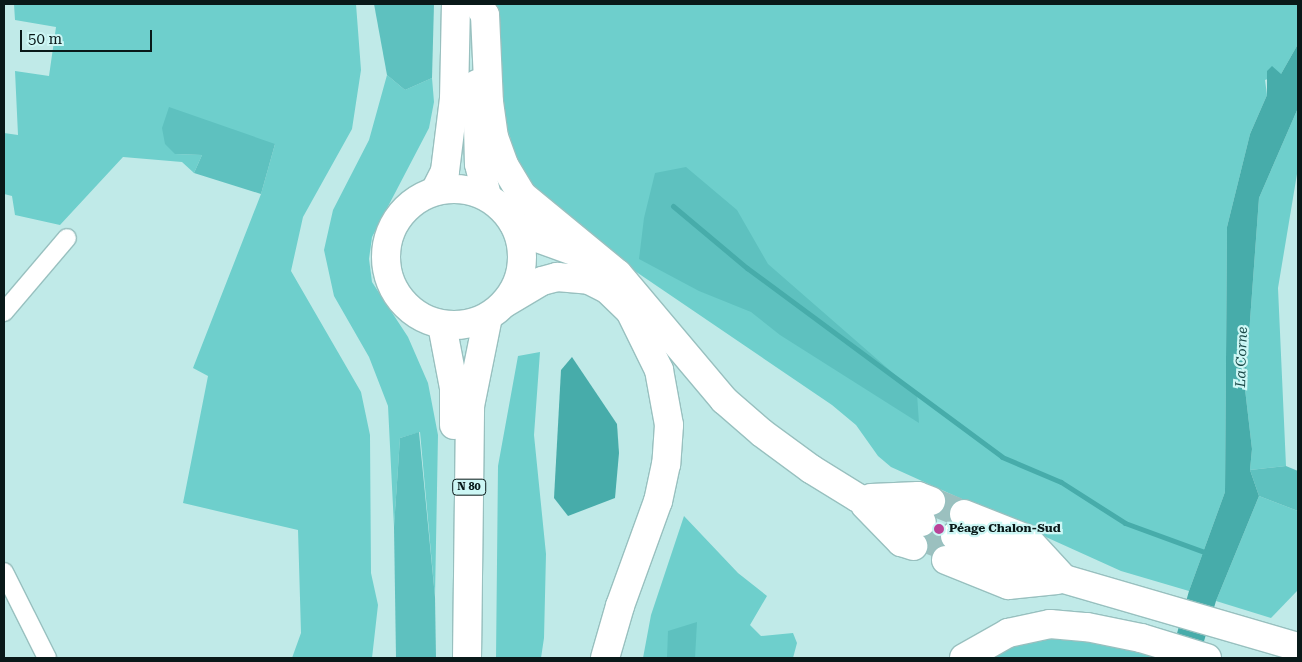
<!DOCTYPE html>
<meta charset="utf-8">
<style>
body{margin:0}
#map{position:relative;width:1302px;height:662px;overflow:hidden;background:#c0eae8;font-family:"Roboto Serif",serif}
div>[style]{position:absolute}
.green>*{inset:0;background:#6ecfcc}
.forest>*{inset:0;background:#5ec1bf}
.water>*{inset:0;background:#47acaa}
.stream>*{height:5px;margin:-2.5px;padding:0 2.5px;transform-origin:2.5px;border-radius:2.5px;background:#47acaa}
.motorway-tunnel>*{height:28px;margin-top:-14px;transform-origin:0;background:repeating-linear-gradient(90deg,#9bc0bf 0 28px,transparent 0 42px)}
.roads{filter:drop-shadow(1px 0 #98c0bf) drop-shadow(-1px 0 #98c0bf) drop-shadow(0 1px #98c0bf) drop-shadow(0 -1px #98c0bf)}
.minor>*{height:18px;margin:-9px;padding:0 9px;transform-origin:9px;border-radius:9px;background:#fff}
.primary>*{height:28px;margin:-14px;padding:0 14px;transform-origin:14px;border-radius:14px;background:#fff}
.primary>.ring{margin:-14px;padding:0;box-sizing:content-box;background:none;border:28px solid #fff;border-radius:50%}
.motorway>*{height:28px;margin:-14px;padding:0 14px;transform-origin:14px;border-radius:14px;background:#fff}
.dots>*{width:14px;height:14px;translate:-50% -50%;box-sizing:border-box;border:2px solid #cdf7f5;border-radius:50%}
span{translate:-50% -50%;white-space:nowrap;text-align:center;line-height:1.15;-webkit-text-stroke:4.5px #cdf7f5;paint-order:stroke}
.shield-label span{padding:1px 4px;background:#cdf7f5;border:1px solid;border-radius:4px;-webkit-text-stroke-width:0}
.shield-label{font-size:11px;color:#091919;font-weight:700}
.poi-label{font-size:12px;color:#091919;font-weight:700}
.left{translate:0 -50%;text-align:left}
.water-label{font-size:14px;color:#184645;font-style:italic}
.frame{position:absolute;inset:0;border:5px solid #091919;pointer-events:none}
.scale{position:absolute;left:20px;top:30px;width:132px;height:22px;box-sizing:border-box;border:2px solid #091919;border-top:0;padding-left:6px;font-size:15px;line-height:18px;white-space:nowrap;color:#091919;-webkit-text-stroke:4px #cdf7f5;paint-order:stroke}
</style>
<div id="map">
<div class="green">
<i style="clip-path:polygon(14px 4px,356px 4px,361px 70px,352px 129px,303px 217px,291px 271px,361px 392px,370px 435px,371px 573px,378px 605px,372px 658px,292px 658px,301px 633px,298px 530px,183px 503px,208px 376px,193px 368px,261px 194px,275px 144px,175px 154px,202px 155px,194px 173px,182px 162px,123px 157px,60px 225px,15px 215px,12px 196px,4px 194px,4px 133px,18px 135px,15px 71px,49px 76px,56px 27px,15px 20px)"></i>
<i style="clip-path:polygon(495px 4px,1298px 4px,1298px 44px,1281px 74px,1265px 80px,1267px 95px,1250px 134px,1227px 227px,1225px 492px,1189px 591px,1121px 571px,891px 467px,878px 456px,856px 425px,832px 405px,576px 231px,538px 198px,520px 169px,506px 124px)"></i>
<i style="clip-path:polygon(387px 75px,405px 90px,432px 78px,434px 102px,429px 128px,372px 237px,369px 259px,372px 282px,408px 337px,428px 383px,438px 435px,435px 597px,420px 432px,400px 438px,394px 527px,388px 406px,369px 357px,334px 296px,324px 250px,333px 210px,369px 140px)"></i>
<i style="clip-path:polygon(1298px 108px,1298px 168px,1278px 288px,1286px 466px,1250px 470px,1252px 449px,1245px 389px,1259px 198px)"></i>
<i style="clip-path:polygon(540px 352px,534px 435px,546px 554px,544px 638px,541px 658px,496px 658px,498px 466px,518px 356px)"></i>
<i style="clip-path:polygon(1259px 496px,1298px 511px,1298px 590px,1271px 618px,1216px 601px)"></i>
<i style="clip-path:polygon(684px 516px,738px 573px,767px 596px,750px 625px,761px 636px,793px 633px,797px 643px,793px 658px,643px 658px,651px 615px)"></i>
<i style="clip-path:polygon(1072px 633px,1168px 658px,980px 658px,1024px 641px)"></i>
</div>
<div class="forest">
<i style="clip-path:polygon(374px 4px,434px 4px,432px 78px,405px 90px,387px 75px)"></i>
<i style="clip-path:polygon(169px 107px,275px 144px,261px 194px,194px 173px,202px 155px,175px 154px,165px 144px,162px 128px)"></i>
<i style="clip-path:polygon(686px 167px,737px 210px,768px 264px,917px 394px,919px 423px,780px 335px,751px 312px,699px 291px,639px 259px,644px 218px,655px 173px)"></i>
<i style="clip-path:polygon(419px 432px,435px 597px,436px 658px,396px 658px,394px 527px,400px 438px)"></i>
<i style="clip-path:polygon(1286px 466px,1298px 471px,1298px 511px,1259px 496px,1250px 470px)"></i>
<i style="clip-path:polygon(697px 622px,695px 658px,667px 658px,668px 631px)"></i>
</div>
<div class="water">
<i style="clip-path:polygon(1298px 44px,1298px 108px,1259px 198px,1245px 389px,1252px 449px,1250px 470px,1259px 496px,1216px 601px,1199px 658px,1170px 658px,1189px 591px,1225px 492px,1227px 227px,1250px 134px,1267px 95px,1267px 71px,1272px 66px,1281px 74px)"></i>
<i style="clip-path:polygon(572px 357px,617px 424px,619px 453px,615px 498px,568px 516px,554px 498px,561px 370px)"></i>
</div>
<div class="stream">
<i style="left:673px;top:206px;width:97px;rotate:40deg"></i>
<i style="left:747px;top:268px;width:317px;rotate:36.5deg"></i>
<i style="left:1002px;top:457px;width:64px;rotate:23deg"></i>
<i style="left:1061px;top:482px;width:76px;rotate:32.6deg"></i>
<i style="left:1125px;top:523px;width:87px;rotate:20.1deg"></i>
</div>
<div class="motorway-tunnel">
<i style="left:931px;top:501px;width:35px;rotate:22deg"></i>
<i style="left:917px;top:535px;width:37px;rotate:22deg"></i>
</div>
<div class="roads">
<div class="minor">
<i style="left:4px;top:312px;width:97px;rotate:-49.6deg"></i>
<i style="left:4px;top:572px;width:96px;rotate:63.4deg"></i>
</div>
<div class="primary">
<i style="left:477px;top:84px;width:80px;rotate:88.6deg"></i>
<i style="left:479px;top:164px;width:34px;rotate:76deg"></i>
<i class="ring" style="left:386px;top:189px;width:108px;height:108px"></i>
<i style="left:435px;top:191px;width:22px;rotate:-63deg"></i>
<i style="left:445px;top:171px;width:73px;rotate:-82.9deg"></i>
<i style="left:454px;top:99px;width:95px;rotate:-88.8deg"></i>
<i style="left:442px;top:325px;width:64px;rotate:79.2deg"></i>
<i style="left:454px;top:388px;width:37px;rotate:90deg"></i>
<i style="left:467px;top:658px;width:252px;rotate:-89.3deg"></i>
<i style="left:470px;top:406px;width:91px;rotate:-78.6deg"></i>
</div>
<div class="motorway">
<i style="left:478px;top:4px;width:13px;rotate:58deg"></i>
<i style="left:485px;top:15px;width:87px;rotate:87.4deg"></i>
<i style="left:489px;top:102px;width:35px;rotate:82deg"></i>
<i style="left:494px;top:137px;width:30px;rotate:70deg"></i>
<i style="left:504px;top:165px;width:35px;rotate:59deg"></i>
<i style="left:522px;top:195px;width:124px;rotate:39.5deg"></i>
<i style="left:618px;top:274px;width:165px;rotate:49.9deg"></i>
<i style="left:724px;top:400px;width:50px;rotate:41deg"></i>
<i style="left:762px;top:433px;width:61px;rotate:36.3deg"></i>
<i style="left:811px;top:469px;width:55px;rotate:31.7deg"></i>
<i style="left:858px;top:498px;width:68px;rotate:20.6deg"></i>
<i style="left:514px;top:224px;width:22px;rotate:34deg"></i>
<i style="left:532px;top:236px;width:53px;rotate:19.8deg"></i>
<i style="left:505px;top:303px;width:43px;rotate:-30.7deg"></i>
<i style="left:542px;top:281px;width:16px;rotate:-15deg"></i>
<i style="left:557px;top:277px;width:32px;rotate:5deg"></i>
<i style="left:589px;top:280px;width:20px;rotate:27deg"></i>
<i style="left:607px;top:289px;width:32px;rotate:44deg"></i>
<i style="left:630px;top:311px;width:66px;rotate:63.8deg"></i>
<i style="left:659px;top:370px;width:56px;rotate:79.7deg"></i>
<i style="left:669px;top:425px;width:39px;rotate:94deg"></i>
<i style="left:666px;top:464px;width:38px;rotate:102deg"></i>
<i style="left:658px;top:501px;width:112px;rotate:109.9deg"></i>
<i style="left:620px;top:606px;width:54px;rotate:106.1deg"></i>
<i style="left:871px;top:498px;width:47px;rotate:-2.4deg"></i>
<i style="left:918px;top:496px;width:14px;rotate:21deg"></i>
<i style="left:865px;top:505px;width:52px;rotate:45.8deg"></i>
<i style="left:901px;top:542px;width:13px;rotate:18deg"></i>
<i style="left:964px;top:514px;width:68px;rotate:21.6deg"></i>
<i style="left:1027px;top:539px;width:50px;rotate:47.4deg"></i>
<i style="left:955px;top:536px;width:117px;rotate:21.5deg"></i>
<i style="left:1064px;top:579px;width:244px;rotate:16.2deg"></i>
<i style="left:946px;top:560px;width:67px;rotate:22deg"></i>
<i style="left:1008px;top:585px;width:49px;rotate:-5.8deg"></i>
<i style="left:964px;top:658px;width:51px;rotate:-29.6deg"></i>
<i style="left:1008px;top:633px;width:43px;rotate:-12.1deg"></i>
<i style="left:1050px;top:624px;width:37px;rotate:5deg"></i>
<i style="left:1087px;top:627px;width:55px;rotate:11.5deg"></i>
<i style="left:1141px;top:638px;width:69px;rotate:16.9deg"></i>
</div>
</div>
<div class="dots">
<i style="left:939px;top:529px;background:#ba4398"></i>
</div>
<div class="shield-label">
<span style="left:469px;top:487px">N 80</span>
</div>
<div class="poi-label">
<span class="left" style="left:949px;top:529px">Péage Chalon-Sud</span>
</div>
<div class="water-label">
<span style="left:1241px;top:357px;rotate:-88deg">La Corne</span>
</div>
<div class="frame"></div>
<div class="scale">50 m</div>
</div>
